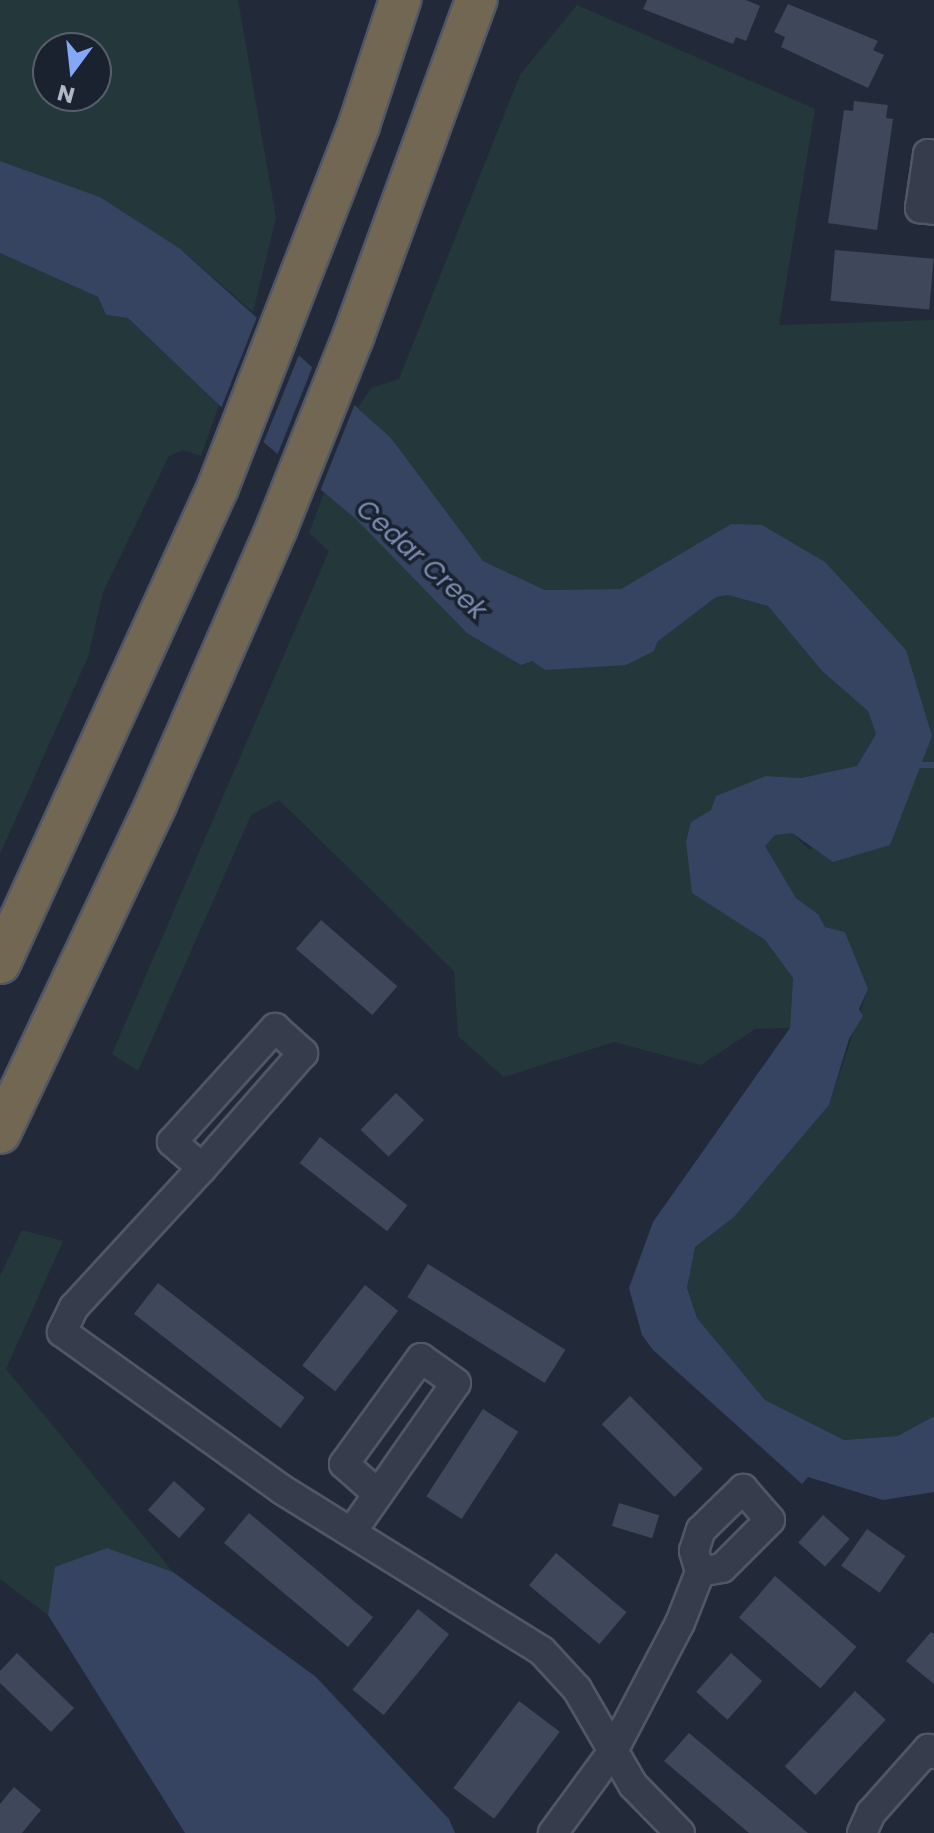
<!DOCTYPE html>
<style>
body{margin:0}
#map{position:relative;width:934px;height:1833px;overflow:hidden;background:#222a3a;font-family:Poppins,sans-serif}
div>[style]{position:absolute}
.green>*{inset:0;background:#24373b}
.water>*{inset:0;background:#364462}
.pier>*{inset:0;background:#222a3a}
.stream>*{height:6px;margin:-3px;padding:0 3px;transform-origin:3px;border-radius:3px;background:#364462}
.building>*{inset:0;background:#3e485a;transform-origin:0 0}
.roads{filter:drop-shadow(2px 0 #515765) drop-shadow(-2px 0 #515765) drop-shadow(0 2px #515765) drop-shadow(0 -2px #515765)}
.minor>*{height:28px;margin:-14px;padding:0 14px;transform-origin:14px;border-radius:14px;background:#363c4b}
.highway>*{height:40px;margin:-20px;padding:0 20px;transform-origin:20px;border-radius:20px;background:#716753}
span{translate:-50% -50%;white-space:nowrap;text-align:center;line-height:1.15;-webkit-text-stroke:7px #1b222f;paint-order:stroke}
.water-label{font-size:26px;color:#798baf;font-style:italic}
.north{position:absolute;left:32px;top:32px;width:80px;height:80px;box-sizing:border-box;background:#1b222f;border:2px solid #575e6c;border-radius:50%;rotate:195deg;font-size:22px;font-weight:700;line-height:32px;text-align:center;color:#b1b7c7}
.north::after{content:'';display:block;margin:auto;width:28px;height:36px;background:#85a7f7;clip-path:polygon(50% 0,100% 100%,50% 72%,0 100%)}
</style>
<div id="map">
<div class="green">
<i style="clip-path:polygon(evenodd,0 0,238px 0,276px 218px,253px 312px,179px 248px,100px 197px,0 161px,0 0,48px 48px,96px 48px,96px 96px,48px 96px,48px 48px)"></i>
<i style="clip-path:polygon(577px 5px,815px 109px,779px 325px,934px 320px,934px 1416px,898px 1436px,844px 1440px,765px 1400px,697px 1318px,687px 1288px,694px 1247px,734px 1217px,829px 1105px,868px 989px,845px 932px,825px 927px,818px 914px,796px 898px,765px 846px,775px 834px,792px 833px,810px 850px,932px 736px,731px 524px,621px 589px,545px 590px,483px 561px,391px 438px,358px 408px,371px 388px,399px 379px,520px 75px)"></i>
<i style="clip-path:polygon(0 253px,98px 297px,106px 315px,128px 318px,219px 405px,201px 456px,183px 450px,169px 456px,103px 592px,88px 657px,0 854px)"></i>
<i style="clip-path:polygon(324px 493px,545px 670px,657px 642px,716px 597px,728px 595px,768px 606px,822px 671px,868px 710px,876px 734px,857px 766px,801px 778px,766px 776px,691px 822px,693px 893px,765px 940px,793px 978px,790px 1028px,755px 1029px,701px 1065px,614px 1042px,504px 1077px,458px 1036px,454px 971px,279px 800px,251px 815px,138px 1071px,112px 1054px,329px 551px,309px 533px)"></i>
<i style="clip-path:polygon(22px 1230px,63px 1241px,6px 1369px,173px 1572px,107px 1548px,55px 1568px,48px 1615px,0 1579px,0 1276px)"></i>
</div>
<div class="water">
<i style="clip-path:polygon(0 161px,100px 197px,179px 248px,391px 438px,483px 561px,545px 590px,621px 589px,731px 524px,762px 525px,825px 562px,906px 650px,932px 736px,890px 845px,833px 862px,792px 833px,775px 835px,765px 846px,796px 898px,818px 914px,825px 927px,845px 932px,868px 989px,859px 1009px,863px 1016px,849px 1039px,829px 1105px,734px 1217px,695px 1247px,687px 1288px,697px 1318px,765px 1400px,844px 1440px,898px 1436px,934px 1416px,934px 1492px,883px 1500px,808px 1477px,802px 1484px,653px 1350px,642px 1335px,629px 1288px,653px 1222px,790px 1028px,793px 978px,765px 940px,692px 893px,686px 842px,691px 822px,711px 810px,716px 796px,766px 776px,801px 778px,857px 766px,876px 734px,868px 711px,822px 671px,768px 606px,728px 595px,716px 597px,657px 642px,654px 651px,626px 665px,545px 670px,532px 661px,521px 665px,467px 633px,357px 520px,219px 405px,128px 318px,106px 315px,98px 297px,0 253px)"></i>
<i style="clip-path:polygon(107px 1548px,173px 1572px,316px 1677px,449px 1819px,455px 1833px,185px 1833px,48px 1615px,55px 1567px)"></i>
</div>
<div class="pier">
<i style="clip-path:polygon(259px 312px,301px 350px,262px 446px,220px 411px)"></i>
<i style="clip-path:polygon(314px 363px,356px 401px,319px 494px,276px 458px)"></i>
</div>
<div class="stream">
<i style="left:915px;top:765px;width:19px"></i>
</div>
<div class="building">
<i style="clip-path:polygon(647px 0,746px 0,760px 6px,746px 41px,736px 37px,733px 44px,643px 9px)"></i>
<i style="clip-path:polygon(788px 4px,878px 41px,873px 50px,884px 55px,868px 88px,781px 47px,785px 37px,774px 32px)"></i>
<i style="clip-path:polygon(854px 101px,888px 105px,886px 118px,893px 119px,877px 230px,828px 223px,844px 110px,853px 111px)"></i>
<i style="left:835px;top:250px;width:99px;height:51px;rotate:5deg"></i>
<i style="left:321px;top:920px;width:101px;height:38px;rotate:41deg"></i>
<i style="left:396px;top:1093px;width:39px;height:51px;rotate:44deg"></i>
<i style="left:320px;top:1137px;width:111px;height:33px;rotate:38deg"></i>
<i style="left:428px;top:1264px;width:162px;height:39px;rotate:32deg"></i>
<i style="left:158px;top:1283px;width:186px;height:39px;rotate:38deg"></i>
<i style="left:365px;top:1285px;width:42px;height:102px;rotate:38deg"></i>
<i style="left:630px;top:1396px;width:103px;height:40px;rotate:45deg"></i>
<i style="left:483px;top:1409px;width:42px;height:104px;rotate:33deg"></i>
<i style="left:174px;top:1481px;width:42px;height:39px;rotate:42deg"></i>
<i style="left:619px;top:1503px;width:42px;height:24px;rotate:17deg"></i>
<i style="left:249px;top:1513px;width:162px;height:39px;rotate:40deg"></i>
<i style="left:823px;top:1515px;width:36px;height:37px;rotate:42deg"></i>
<i style="left:867px;top:1529px;width:47px;height:45px;rotate:35deg"></i>
<i style="left:556px;top:1553px;width:92px;height:42px;rotate:40deg"></i>
<i style="left:775px;top:1576px;width:108px;height:55px;rotate:41deg"></i>
<i style="left:418px;top:1609px;width:40px;height:104px;rotate:39deg"></i>
<i style="clip-path:polygon(931px 1632px,934px 1634px,934px 1684px,906px 1661px)"></i>
<i style="clip-path:polygon(17px 1653px,74px 1708px,51px 1732px,0 1683px,0 1671px)"></i>
<i style="left:731px;top:1653px;width:42px;height:52px;rotate:42deg"></i>
<i style="left:855px;top:1691px;width:42px;height:103px;rotate:43deg"></i>
<i style="left:519px;top:1701px;width:51px;height:109px;rotate:37deg"></i>
<i style="clip-path:polygon(689px 1733px,808px 1833px,749px 1833px,664px 1761px)"></i>
<i style="clip-path:polygon(14px 1787px,41px 1810px,22px 1833px,0 1833px,0 1804px)"></i>
</div>
<div class="roads">
<div class="minor">
<i style="left:934px;top:155px;width:6px;rotate:-171deg"></i>
<i style="left:928px;top:154px;width:55px;rotate:98.4deg"></i>
<i style="left:920px;top:208px;width:14px;rotate:8deg"></i>
<i style="left:202px;top:1168px;width:40px;rotate:-139deg"></i>
<i style="left:172px;top:1142px;width:154px;rotate:-47.9deg"></i>
<i style="left:275px;top:1028px;width:38px;rotate:42deg"></i>
<i style="left:303px;top:1053px;width:153px;rotate:131.3deg"></i>
<i style="left:202px;top:1168px;width:189px;rotate:132.6deg"></i>
<i style="left:74px;top:1307px;width:28px;rotate:116deg"></i>
<i style="left:62px;top:1332px;width:269px;rotate:35.6deg"></i>
<i style="left:281px;top:1489px;width:307px;rotate:31.8deg"></i>
<i style="left:542px;top:1651px;width:52px;rotate:47.4deg"></i>
<i style="left:577px;top:1689px;width:72px;rotate:59.9deg"></i>
<i style="left:613px;top:1751px;width:102px;rotate:126.2deg"></i>
<i style="left:353px;top:1530px;width:179px;rotate:-55deg"></i>
<i style="left:456px;top:1383px;width:43px;rotate:-144.5deg"></i>
<i style="left:421px;top:1358px;width:131px;rotate:126deg"></i>
<i style="left:344px;top:1464px;width:45px;rotate:41.4deg"></i>
<i style="left:680px;top:1833px;width:67px;rotate:-134.4deg"></i>
<i style="left:633px;top:1785px;width:39px;rotate:-120deg"></i>
<i style="left:613px;top:1751px;width:144px;rotate:-62.4deg"></i>
<i style="left:680px;top:1623px;width:55px;rotate:-68.6deg"></i>
<i style="left:700px;top:1572px;width:22px;rotate:-106deg"></i>
<i style="left:694px;top:1551px;width:22px;rotate:-72deg"></i>
<i style="left:701px;top:1530px;width:59px;rotate:-44.3deg"></i>
<i style="left:743px;top:1489px;width:41px;rotate:48.9deg"></i>
<i style="left:770px;top:1520px;width:68px;rotate:135deg"></i>
<i style="left:722px;top:1568px;width:22px;rotate:170deg"></i>
<i style="left:862px;top:1833px;width:22px;rotate:-66deg"></i>
<i style="left:871px;top:1813px;width:86px;rotate:-48.3deg"></i>
<i style="left:928px;top:1749px;width:8px;rotate:40deg"></i>
</div>
<div class="highway">
<i style="left:0;top:963px;width:524px;rotate:-65.39deg"></i>
<i style="left:218px;top:487px;width:388px;rotate:-68.7deg"></i>
<i style="left:359px;top:125px;width:132px;rotate:-71.8deg"></i>
<i style="left:0;top:1133px;width:366px;rotate:-64.6deg"></i>
<i style="left:157px;top:802px;width:300px;rotate:-66.4deg"></i>
<i style="left:277px;top:527px;width:205px;rotate:-68.2deg"></i>
<i style="left:353px;top:337px;width:359px;rotate:-69.9deg"></i>
</div>
</div>
<div class="water-label">
<span style="left:421px;top:560px;rotate:42deg">Cedar Creek</span>
</div>
<div class="north">N</div>
</div>
